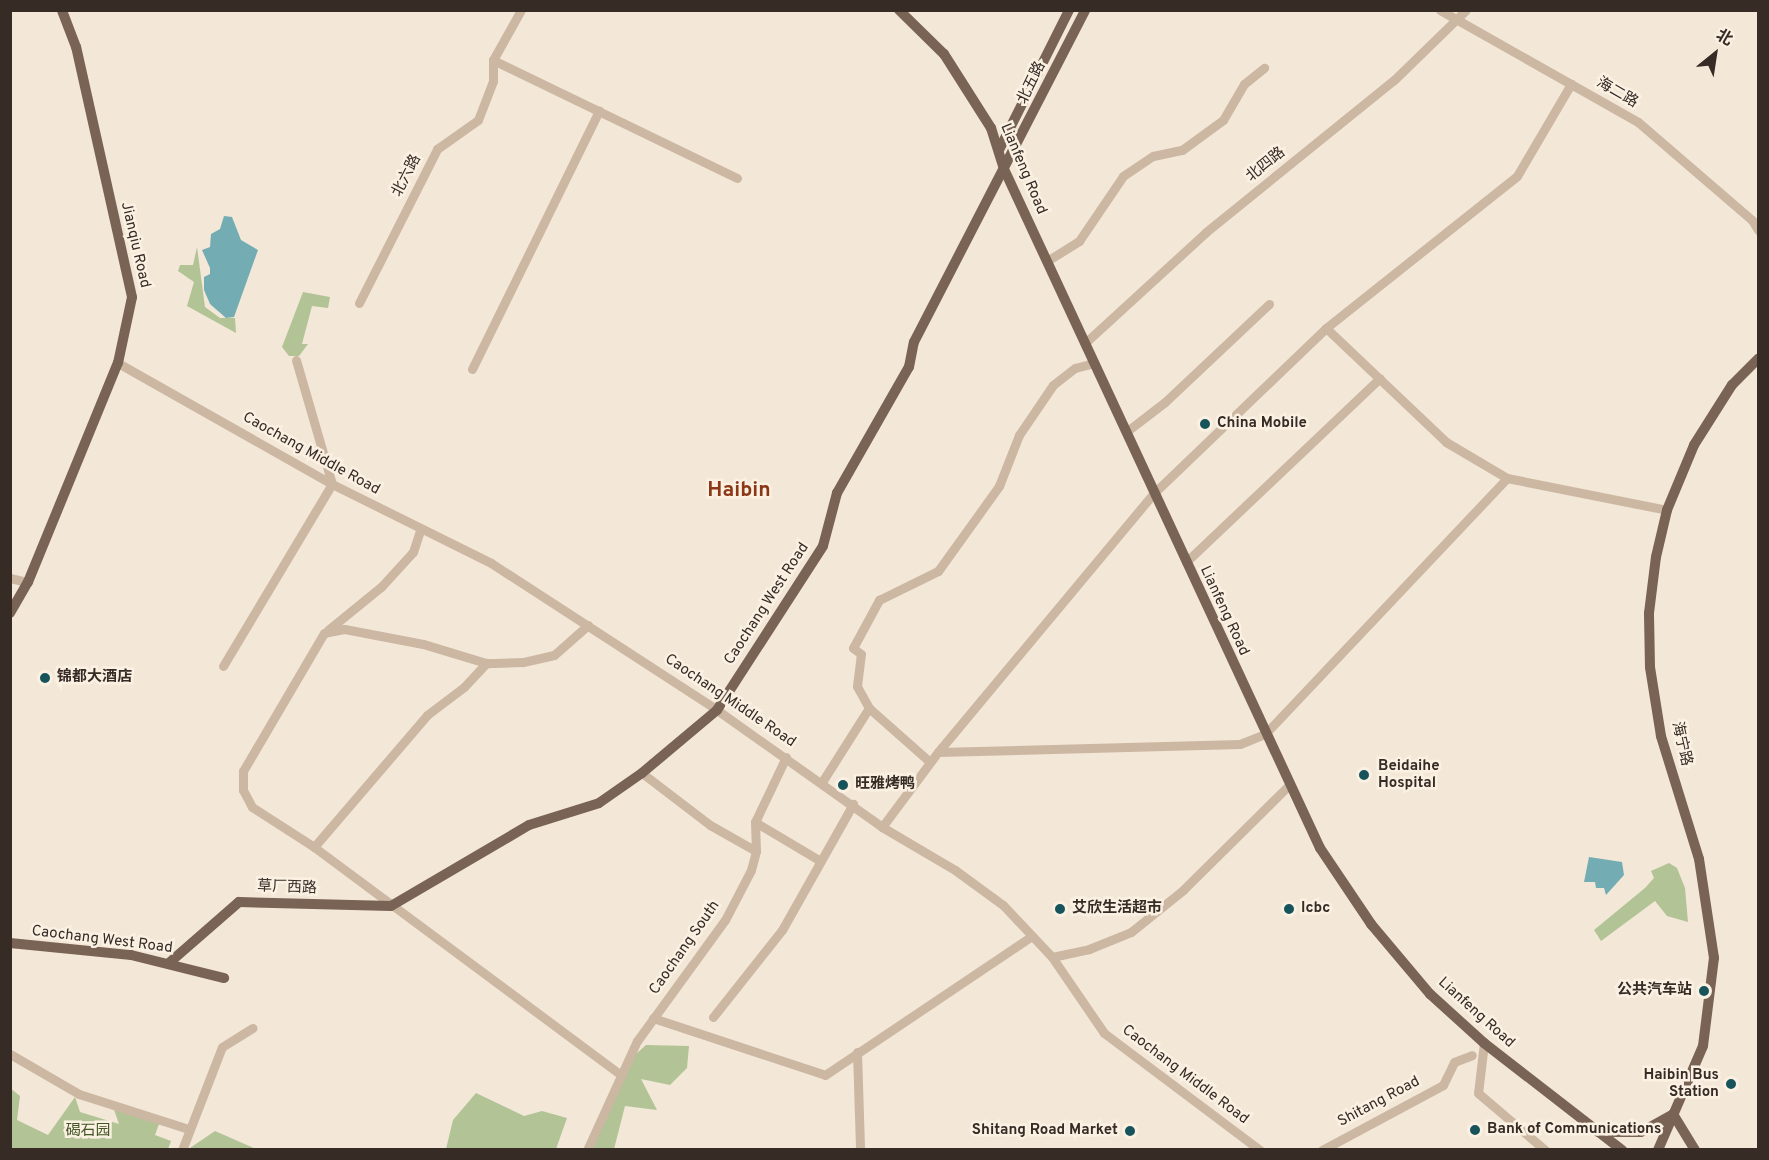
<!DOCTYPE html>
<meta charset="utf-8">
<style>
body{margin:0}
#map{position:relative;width:1769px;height:1160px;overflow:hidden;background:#f3e7d7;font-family:Overpass,"Noto Sans SC",sans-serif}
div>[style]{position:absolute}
.green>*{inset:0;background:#b2c396}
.water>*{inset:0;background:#73adb3}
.minor>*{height:9px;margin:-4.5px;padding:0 4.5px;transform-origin:4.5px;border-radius:4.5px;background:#ccb7a2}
.major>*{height:10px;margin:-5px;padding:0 5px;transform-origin:5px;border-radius:5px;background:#796354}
.dots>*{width:16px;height:16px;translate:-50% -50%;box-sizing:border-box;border:3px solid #fbf1e3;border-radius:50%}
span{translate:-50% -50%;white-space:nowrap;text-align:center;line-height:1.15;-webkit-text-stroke:5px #fbf1e3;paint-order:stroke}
.street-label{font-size:15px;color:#362b25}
.poi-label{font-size:15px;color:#362b25;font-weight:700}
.left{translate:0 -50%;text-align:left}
.right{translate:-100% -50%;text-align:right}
.park-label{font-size:15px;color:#425626}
.district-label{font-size:21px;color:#8c3817;font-weight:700}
.frame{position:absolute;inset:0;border:12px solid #362b25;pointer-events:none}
.north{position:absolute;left:1685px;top:24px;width:60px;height:60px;-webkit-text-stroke:4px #fbf1e3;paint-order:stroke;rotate:30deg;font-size:16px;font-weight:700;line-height:24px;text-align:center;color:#362b25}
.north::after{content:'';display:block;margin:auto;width:21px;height:27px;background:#362b25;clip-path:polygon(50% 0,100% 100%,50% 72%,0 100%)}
</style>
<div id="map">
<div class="green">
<i style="clip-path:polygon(197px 247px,205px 307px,220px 318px,235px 318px,236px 333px,187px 306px,194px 282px,178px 271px,180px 265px,193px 265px)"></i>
<i style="clip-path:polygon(303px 292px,330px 297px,328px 308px,312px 306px,302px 344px,308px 344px,299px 356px,289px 356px,282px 347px)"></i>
<i style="clip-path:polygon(1669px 863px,1677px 868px,1685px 888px,1688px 922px,1667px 916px,1655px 901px,1601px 941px,1594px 930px,1645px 888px,1654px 878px,1651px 871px)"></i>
<i style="clip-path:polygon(646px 1045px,689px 1046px,687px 1068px,670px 1085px,641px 1079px,657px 1110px,625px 1106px,614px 1149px,592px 1149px,636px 1054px)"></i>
<i style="clip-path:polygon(10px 1088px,20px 1096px,17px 1120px,48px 1135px,75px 1097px,80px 1112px,119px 1124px,111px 1101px,159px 1124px,155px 1135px,171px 1141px,168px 1149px,11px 1149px)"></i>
<i style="clip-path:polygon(476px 1093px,524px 1116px,542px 1111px,567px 1118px,556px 1149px,446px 1149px,453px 1120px)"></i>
<i style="clip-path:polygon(215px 1131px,256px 1149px,187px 1150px)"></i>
</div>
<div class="water">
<i style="clip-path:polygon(224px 216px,232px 217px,241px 240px,258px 250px,234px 317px,226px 318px,210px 304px,204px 290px,204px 277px,210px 274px,210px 268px,202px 250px,210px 247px,211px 234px,220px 229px)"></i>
<i style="clip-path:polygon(1589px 857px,1622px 862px,1624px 875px,1606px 895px,1604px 888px,1596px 888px,1595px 882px,1584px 882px)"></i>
</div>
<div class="minor">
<i style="left:1440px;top:10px;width:227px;rotate:29.5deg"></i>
<i style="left:1638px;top:122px;width:150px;rotate:40.7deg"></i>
<i style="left:1752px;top:220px;width:12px;rotate:59deg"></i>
<i style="left:493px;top:60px;width:271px;rotate:25.8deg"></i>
<i style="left:1047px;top:261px;width:38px;rotate:-32deg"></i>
<i style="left:1079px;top:241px;width:78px;rotate:-55.9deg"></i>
<i style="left:1123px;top:176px;width:36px;rotate:-34deg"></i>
<i style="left:1153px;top:156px;width:30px;rotate:-12deg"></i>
<i style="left:1182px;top:150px;width:51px;rotate:-36.2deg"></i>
<i style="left:1223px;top:120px;width:42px;rotate:-59.7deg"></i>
<i style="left:1244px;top:84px;width:26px;rotate:-39deg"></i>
<i style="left:359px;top:303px;width:173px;rotate:-63.1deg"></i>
<i style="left:437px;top:149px;width:50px;rotate:-35.3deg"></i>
<i style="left:478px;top:120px;width:42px;rotate:-69deg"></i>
<i style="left:493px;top:81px;width:21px;rotate:-90deg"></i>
<i style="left:493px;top:60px;width:57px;rotate:-60.8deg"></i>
<i style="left:1326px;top:328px;width:166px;rotate:43.5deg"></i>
<i style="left:1446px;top:442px;width:71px;rotate:30.5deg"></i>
<i style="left:1507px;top:478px;width:163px;rotate:11.3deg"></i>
<i style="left:1085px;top:343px;width:164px;rotate:-42.5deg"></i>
<i style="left:1206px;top:232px;width:242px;rotate:-39deg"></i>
<i style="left:1394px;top:80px;width:100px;rotate:-44.2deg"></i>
<i style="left:118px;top:363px;width:246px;rotate:29.5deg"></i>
<i style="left:332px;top:484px;width:178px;rotate:26.4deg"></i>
<i style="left:491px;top:563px;width:270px;rotate:33deg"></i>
<i style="left:717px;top:710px;width:202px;rotate:35.3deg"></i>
<i style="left:882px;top:827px;width:85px;rotate:30.5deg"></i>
<i style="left:955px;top:870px;width:59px;rotate:36.1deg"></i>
<i style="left:1003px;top:905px;width:71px;rotate:46.7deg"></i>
<i style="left:1052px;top:957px;width:92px;rotate:55.6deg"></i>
<i style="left:1104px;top:1033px;width:195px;rotate:36.9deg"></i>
<i style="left:472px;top:369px;width:288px;rotate:-63.8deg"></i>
<i style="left:1126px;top:432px;width:49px;rotate:-37.6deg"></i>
<i style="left:1165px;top:402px;width:143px;rotate:-43.3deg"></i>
<i style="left:1186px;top:562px;width:267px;rotate:-43.5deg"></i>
<i style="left:10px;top:578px;width:18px;rotate:13deg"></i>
<i style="left:588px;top:625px;width:45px;rotate:138.6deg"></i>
<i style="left:554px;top:655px;width:32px;rotate:167deg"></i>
<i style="left:523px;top:662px;width:37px;rotate:178deg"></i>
<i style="left:486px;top:663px;width:66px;rotate:-163.2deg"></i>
<i style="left:423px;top:644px;width:80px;rotate:-169.2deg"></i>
<i style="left:344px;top:629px;width:20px;rotate:169deg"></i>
<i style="left:324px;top:633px;width:160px;rotate:120.4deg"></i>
<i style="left:243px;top:771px;width:19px;rotate:90deg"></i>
<i style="left:243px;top:790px;width:19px;rotate:62deg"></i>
<i style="left:252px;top:807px;width:74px;rotate:32.8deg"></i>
<i style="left:314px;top:847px;width:382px;rotate:36.6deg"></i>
<i style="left:328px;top:630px;width:68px;rotate:-39.1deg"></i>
<i style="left:381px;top:587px;width:47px;rotate:-47.6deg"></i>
<i style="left:413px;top:552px;width:22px;rotate:-72deg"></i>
<i style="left:223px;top:666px;width:212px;rotate:-59.1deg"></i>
<i style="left:332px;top:484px;width:129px;rotate:-106.2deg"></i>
<i style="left:938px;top:752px;width:302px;rotate:-1.5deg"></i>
<i style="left:1240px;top:744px;width:27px;rotate:-22deg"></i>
<i style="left:1265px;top:734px;width:352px;rotate:-46.6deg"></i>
<i style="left:930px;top:762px;width:81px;rotate:-138.5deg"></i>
<i style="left:869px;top:708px;width:25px;rotate:-119deg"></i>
<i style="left:857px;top:686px;width:32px;rotate:-83deg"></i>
<i style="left:861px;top:654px;width:10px;rotate:-143deg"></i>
<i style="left:853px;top:648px;width:55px;rotate:-61.6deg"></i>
<i style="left:879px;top:600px;width:66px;rotate:-26.2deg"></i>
<i style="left:938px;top:571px;width:105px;rotate:-54.3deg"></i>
<i style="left:999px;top:486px;width:55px;rotate:-68.6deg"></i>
<i style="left:1019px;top:435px;width:60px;rotate:-55.8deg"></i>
<i style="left:1053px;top:385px;width:28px;rotate:-38deg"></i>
<i style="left:1075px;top:368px;width:20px;rotate:-15deg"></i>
<i style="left:642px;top:773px;width:86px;rotate:37.4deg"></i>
<i style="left:710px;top:825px;width:53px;rotate:29.5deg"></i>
<i style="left:822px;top:782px;width:88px;rotate:-57.6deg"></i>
<i style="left:755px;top:822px;width:74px;rotate:30.7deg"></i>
<i style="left:882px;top:827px;width:94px;rotate:-53.3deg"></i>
<i style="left:938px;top:752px;width:337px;rotate:-50.2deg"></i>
<i style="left:1154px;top:493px;width:238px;rotate:-43.8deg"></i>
<i style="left:1326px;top:328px;width:244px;rotate:-38.5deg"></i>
<i style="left:1517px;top:176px;width:107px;rotate:-59.6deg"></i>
<i style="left:314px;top:847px;width:174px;rotate:-49.4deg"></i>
<i style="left:427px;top:715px;width:46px;rotate:-37.1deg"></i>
<i style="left:464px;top:687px;width:33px;rotate:-47deg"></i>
<i style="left:1052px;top:957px;width:38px;rotate:-12deg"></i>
<i style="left:1089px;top:949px;width:45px;rotate:-22deg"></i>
<i style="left:1131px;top:932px;width:67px;rotate:-38.9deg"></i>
<i style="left:1183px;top:890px;width:148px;rotate:-44.7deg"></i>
<i style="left:713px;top:1017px;width:111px;rotate:-51.6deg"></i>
<i style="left:782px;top:930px;width:145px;rotate:-60.6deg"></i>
<i style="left:653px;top:1018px;width:181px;rotate:18.3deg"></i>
<i style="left:825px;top:1075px;width:249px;rotate:-33.9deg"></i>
<i style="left:1484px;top:1043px;width:50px;rotate:96.8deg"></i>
<i style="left:1478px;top:1093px;width:88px;rotate:40.4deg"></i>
<i style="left:857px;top:1052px;width:98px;rotate:88.2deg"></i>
<i style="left:10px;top:1054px;width:80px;rotate:30.1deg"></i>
<i style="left:79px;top:1094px;width:115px;rotate:17.7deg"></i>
<i style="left:182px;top:1150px;width:110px;rotate:-68.8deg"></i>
<i style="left:222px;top:1047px;width:36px;rotate:-32deg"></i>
<i style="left:587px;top:1150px;width:120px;rotate:-65.4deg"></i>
<i style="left:637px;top:1041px;width:150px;rotate:-54deg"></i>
<i style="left:725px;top:920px;width:56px;rotate:-62.5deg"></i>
<i style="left:751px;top:870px;width:20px;rotate:-75deg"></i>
<i style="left:756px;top:851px;width:29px;rotate:-92deg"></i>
<i style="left:755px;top:822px;width:72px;rotate:-64.5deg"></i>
<i style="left:1322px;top:1150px;width:137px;rotate:-28.2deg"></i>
<i style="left:1443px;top:1085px;width:25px;rotate:-64deg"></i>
<i style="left:1454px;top:1062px;width:19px;rotate:-21deg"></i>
</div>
<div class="major">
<i style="left:899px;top:10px;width:63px;rotate:44.4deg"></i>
<i style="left:944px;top:54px;width:88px;rotate:57.6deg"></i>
<i style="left:991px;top:128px;width:43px;rotate:72.4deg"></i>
<i style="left:1004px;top:169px;width:749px;rotate:65.04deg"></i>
<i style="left:1320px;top:848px;width:92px;rotate:56.1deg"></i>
<i style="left:1371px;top:924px;width:92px;rotate:49.9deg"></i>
<i style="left:1430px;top:994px;width:73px;rotate:42.2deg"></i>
<i style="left:1484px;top:1043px;width:175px;rotate:37.8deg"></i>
<i style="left:999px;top:150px;width:157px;rotate:-63.4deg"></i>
<i style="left:10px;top:613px;width:36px;rotate:-60deg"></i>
<i style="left:28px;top:582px;width:237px;rotate:-67.7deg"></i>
<i style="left:118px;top:363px;width:67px;rotate:-78deg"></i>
<i style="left:132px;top:297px;width:256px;rotate:-102.6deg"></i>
<i style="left:76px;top:47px;width:40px;rotate:-111deg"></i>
<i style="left:10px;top:943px;width:122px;rotate:5.7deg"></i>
<i style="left:131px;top:955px;width:96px;rotate:13.9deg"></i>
<i style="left:169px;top:963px;width:93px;rotate:-41.1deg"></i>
<i style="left:239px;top:902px;width:152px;rotate:1.5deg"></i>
<i style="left:391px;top:906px;width:160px;rotate:-30.4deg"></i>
<i style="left:529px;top:825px;width:73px;rotate:-17.4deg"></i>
<i style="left:599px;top:803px;width:52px;rotate:-34.9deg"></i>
<i style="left:642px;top:773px;width:98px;rotate:-40deg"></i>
<i style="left:717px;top:710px;width:195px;rotate:-57.1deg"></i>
<i style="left:823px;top:546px;width:55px;rotate:-75.2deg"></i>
<i style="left:837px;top:493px;width:145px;rotate:-60.3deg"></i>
<i style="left:909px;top:367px;width:25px;rotate:-79deg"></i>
<i style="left:914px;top:342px;width:373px;rotate:-62.7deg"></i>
<i style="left:1673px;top:1114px;width:42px;rotate:58.6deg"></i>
<i style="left:1598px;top:1132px;width:43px"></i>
<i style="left:1641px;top:1132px;width:37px;rotate:-29deg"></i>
<i style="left:1658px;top:1150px;width:113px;rotate:-66.6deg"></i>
<i style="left:1703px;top:1046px;width:89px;rotate:-82.9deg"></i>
<i style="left:1714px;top:958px;width:100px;rotate:-98.6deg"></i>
<i style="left:1699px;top:859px;width:129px;rotate:-107.2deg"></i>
<i style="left:1661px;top:736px;width:70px;rotate:-99.1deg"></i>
<i style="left:1650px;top:667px;width:54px;rotate:-91.1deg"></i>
<i style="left:1649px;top:613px;width:56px;rotate:-82.9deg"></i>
<i style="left:1656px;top:557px;width:48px;rotate:-76.8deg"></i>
<i style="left:1667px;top:510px;width:70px;rotate:-67.4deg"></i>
<i style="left:1694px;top:445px;width:71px;rotate:-57.7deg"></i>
<i style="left:1732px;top:385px;width:37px;rotate:-45deg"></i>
</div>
<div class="dots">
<i style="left:1205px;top:424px;background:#17535b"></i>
<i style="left:45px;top:678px;background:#17535b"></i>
<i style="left:1364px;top:775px;background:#17535b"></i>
<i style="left:843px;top:785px;background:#17535b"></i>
<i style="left:1060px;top:909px;background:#17535b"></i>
<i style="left:1289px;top:909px;background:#17535b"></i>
<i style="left:1704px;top:991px;background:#17535b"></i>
<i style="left:1731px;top:1084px;background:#17535b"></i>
<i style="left:1475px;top:1130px;background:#17535b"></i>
<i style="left:1130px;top:1131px;background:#17535b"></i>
</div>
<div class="street-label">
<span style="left:1032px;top:83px;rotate:-64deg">北五路</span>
<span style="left:1617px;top:93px;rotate:30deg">海二路</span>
<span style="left:1266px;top:165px;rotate:-39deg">北四路</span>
<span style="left:1023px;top:169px;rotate:67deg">Lianfeng Road</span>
<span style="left:407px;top:176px;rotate:-63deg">北六路</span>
<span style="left:135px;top:245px;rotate:77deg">Jianqiu Road</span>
<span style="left:311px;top:454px;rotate:29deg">Caochang Middle Road</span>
<span style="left:767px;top:604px;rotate:-57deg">Caochang West Road</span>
<span style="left:1224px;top:611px;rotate:65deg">Lianfeng Road</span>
<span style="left:730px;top:701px;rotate:34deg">Caochang Middle Road</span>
<span style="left:1681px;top:744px;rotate:77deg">海宁路</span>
<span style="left:287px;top:888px;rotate:2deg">草厂西路</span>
<span style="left:102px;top:940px;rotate:7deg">Caochang West Road</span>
<span style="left:685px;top:948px;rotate:-55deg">Caochang South</span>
<span style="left:1476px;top:1013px;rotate:42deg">Lianfeng Road</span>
<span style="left:1185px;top:1075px;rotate:37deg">Caochang Middle Road</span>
<span style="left:1379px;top:1102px;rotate:-28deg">Shitang Road</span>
</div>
<div class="poi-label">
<span class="left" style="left:1217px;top:424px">China Mobile</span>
<span class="left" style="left:57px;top:678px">锦都大酒店</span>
<span class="left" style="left:1378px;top:775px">Beidaihe<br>Hospital</span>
<span class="left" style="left:855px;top:785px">旺雅烤鸭</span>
<span class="left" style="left:1072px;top:909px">艾欣生活超市</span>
<span class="left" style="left:1301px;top:909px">Icbc</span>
<span class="right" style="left:1692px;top:991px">公共汽车站</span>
<span class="right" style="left:1719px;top:1084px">Haibin Bus<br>Station</span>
<span class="left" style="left:1487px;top:1130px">Bank of Communications</span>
<span class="right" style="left:1118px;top:1131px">Shitang Road Market</span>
</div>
<div class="park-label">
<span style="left:88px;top:1132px">碣石园</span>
</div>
<div class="district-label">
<span style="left:739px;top:491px">Haibin</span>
</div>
<div class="frame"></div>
<div class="north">北</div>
</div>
